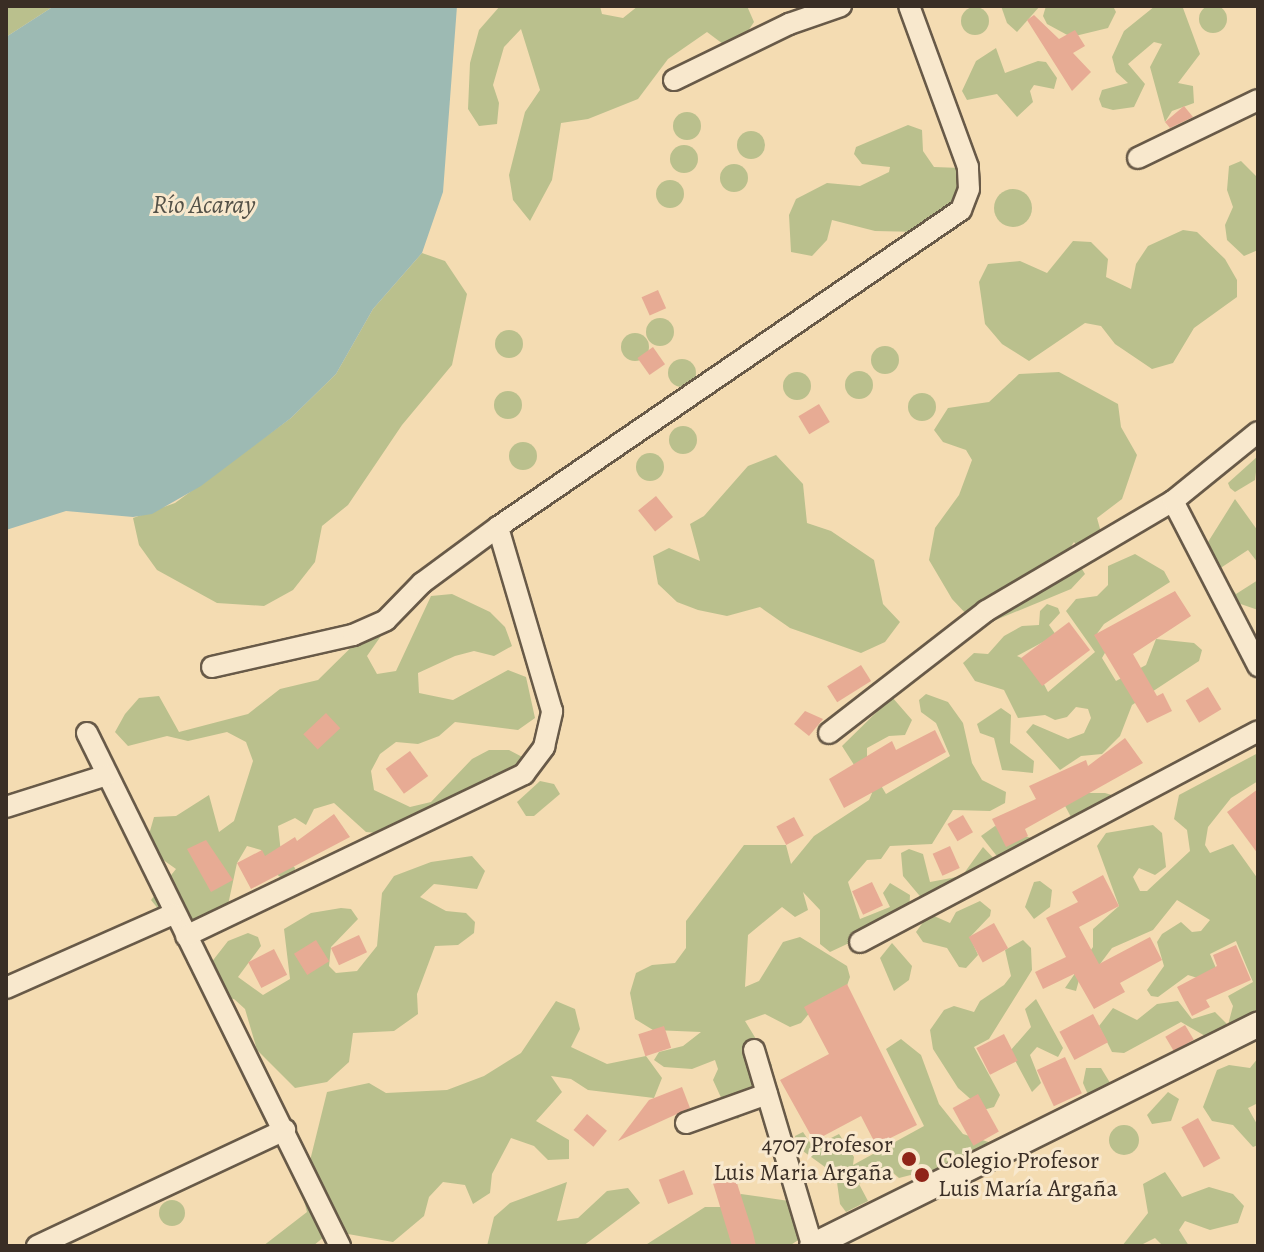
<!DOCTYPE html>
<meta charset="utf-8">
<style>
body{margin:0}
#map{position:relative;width:1264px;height:1252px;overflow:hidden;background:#f4dcb2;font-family:Alegreya,serif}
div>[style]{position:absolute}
.green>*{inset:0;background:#bac08d}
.round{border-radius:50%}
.water>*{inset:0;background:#9dbab3}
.building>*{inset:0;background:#e7ab94;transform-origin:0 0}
.roads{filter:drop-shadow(2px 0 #685a48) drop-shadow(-2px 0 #685a48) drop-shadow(0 2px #685a48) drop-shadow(0 -2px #685a48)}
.minor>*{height:20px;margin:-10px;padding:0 10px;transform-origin:10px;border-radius:10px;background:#f8e8cd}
.tertiary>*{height:24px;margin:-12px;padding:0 12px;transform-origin:12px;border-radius:12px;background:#f8e8cd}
.dots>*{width:22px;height:22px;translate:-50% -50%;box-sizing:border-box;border:4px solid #f8e8cd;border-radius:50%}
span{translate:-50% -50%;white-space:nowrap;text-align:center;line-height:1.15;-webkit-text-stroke:6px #f8e8cd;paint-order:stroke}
.poi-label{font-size:24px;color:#3a2e25}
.right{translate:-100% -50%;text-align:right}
.left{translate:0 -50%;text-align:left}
.water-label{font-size:26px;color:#535148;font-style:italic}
.frame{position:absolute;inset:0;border:8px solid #3a2e25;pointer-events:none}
</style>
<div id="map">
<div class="green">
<i class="round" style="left:1199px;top:5px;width:28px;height:28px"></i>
<i style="clip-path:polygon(6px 6px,54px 6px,6px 37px)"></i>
<i style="clip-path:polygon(500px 6px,600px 6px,602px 14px,623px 18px,638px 6px,747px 6px,754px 22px,744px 37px,727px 47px,707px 32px,668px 59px,638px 99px,588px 119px,561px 123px,552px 180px,530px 221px,513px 200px,509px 175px,525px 112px,540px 90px,521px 29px,504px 47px,493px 85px,499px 103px,497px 124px,479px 126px,468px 109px,470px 63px,479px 30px)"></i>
<i style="clip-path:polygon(1001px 6px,1040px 6px,1017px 32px,1007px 23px)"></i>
<i style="clip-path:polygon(1046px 6px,1113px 6px,1116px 12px,1108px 28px,1071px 37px,1047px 24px,1043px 16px)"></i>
<i style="clip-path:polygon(1155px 6px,1183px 8px,1200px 54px,1178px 83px,1193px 86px,1194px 103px,1172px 111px,1165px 122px,1150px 67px,1162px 44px,1154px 42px,1128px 64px,1145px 84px,1134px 107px,1113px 110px,1102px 107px,1099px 99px,1102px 90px,1128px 83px,1116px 72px,1112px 57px,1124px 31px)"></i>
<i class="round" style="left:961px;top:7px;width:28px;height:28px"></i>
<i style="clip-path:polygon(996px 48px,1005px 73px,1038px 61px,1046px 62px,1057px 78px,1054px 89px,1034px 85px,1030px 91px,1033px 102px,1017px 117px,997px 94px,967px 100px,962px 91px,976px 61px)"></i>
<i class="round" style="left:673px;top:112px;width:28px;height:28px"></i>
<i style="clip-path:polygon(908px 125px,922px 130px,923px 151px,934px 167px,961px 168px,973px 191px,920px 232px,875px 231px,832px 220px,827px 240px,812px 256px,791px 252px,789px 215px,796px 199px,827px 183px,860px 186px,889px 172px,890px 167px,862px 164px,854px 154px,856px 147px)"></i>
<i class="round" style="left:737px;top:131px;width:28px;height:28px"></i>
<i class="round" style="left:670px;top:145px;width:28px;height:28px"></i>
<i style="clip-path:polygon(1241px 161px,1258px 178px,1258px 250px,1244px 256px,1227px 240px,1225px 225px,1233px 207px,1227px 190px,1229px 166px)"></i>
<i class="round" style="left:720px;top:164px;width:28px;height:28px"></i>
<i class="round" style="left:656px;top:180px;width:28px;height:28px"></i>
<i class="round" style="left:994px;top:189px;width:38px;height:38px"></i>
<i style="clip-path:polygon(1183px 230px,1197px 232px,1225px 259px,1237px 280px,1237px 297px,1194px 328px,1173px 363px,1152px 369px,1115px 344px,1101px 326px,1085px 323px,1029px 361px,1002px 344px,985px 324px,979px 282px,988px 264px,1020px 261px,1047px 273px,1073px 241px,1091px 242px,1108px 259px,1106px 277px,1131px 289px,1136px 264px,1148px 246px)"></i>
<i style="clip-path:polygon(422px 253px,445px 261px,467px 294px,452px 365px,402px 425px,348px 505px,322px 526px,315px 562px,293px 590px,264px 606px,217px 603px,157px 570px,139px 545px,133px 518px,175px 503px,291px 418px,336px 374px,373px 309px)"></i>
<i class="round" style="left:646px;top:318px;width:28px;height:28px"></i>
<i class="round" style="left:495px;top:330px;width:28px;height:28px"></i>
<i class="round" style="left:621px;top:333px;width:28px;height:28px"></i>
<i class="round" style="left:871px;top:346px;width:28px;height:28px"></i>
<i class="round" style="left:668px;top:359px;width:28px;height:28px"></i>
<i class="round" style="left:845px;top:371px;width:28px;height:28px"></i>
<i style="clip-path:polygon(1059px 372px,1118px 404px,1121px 427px,1137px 455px,1122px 499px,1097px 518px,1104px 543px,1086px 558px,1074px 542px,1060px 563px,1077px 561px,1085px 574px,1071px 589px,986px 624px,969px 617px,952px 599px,929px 560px,935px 528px,959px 495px,972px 460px,966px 450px,943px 442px,934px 430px,948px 408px,989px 402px,1019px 374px)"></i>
<i class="round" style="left:783px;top:372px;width:28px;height:28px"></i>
<i class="round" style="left:494px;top:391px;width:28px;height:28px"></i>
<i class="round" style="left:908px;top:393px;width:28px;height:28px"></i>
<i class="round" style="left:669px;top:426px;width:28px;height:28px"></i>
<i class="round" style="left:509px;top:442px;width:28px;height:28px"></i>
<i class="round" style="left:636px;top:453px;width:28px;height:28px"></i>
<i style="clip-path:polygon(776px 455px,803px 484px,807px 523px,831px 531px,874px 560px,883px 604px,900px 622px,885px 642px,861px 653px,790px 628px,760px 607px,727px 616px,698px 610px,677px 602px,658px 584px,653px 556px,669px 548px,700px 561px,690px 524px,704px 516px,748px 466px)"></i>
<i style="clip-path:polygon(1258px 456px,1255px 480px,1235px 492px,1230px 488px,1228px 483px)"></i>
<i style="clip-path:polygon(1235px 499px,1258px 531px,1258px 563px,1248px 550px,1219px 569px,1211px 562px,1208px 542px)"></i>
<i style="clip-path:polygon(1135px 554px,1164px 571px,1170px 582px,1104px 624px,1096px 635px,1106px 651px,1102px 658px,1116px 681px,1146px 665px,1156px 639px,1194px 643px,1202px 650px,1199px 661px,1132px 705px,1120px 736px,1102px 754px,1081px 756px,1060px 770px,1026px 732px,1033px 724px,1068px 739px,1084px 733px,1091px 718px,1088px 709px,1076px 707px,1067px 717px,1055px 720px,1045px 715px,1018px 718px,1004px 690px,975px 681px,963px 663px,974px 653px,988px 654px,1004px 636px,1022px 626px,1039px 625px,1040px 611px,1047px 604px,1058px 608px,1060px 613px,1049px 625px,1056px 635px,1017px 656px,1033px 663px,1048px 692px,1095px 652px,1066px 611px,1076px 599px,1097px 596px,1108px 585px,1108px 566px)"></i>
<i style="clip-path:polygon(1226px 580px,1236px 594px,1258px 580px,1258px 610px,1232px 601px)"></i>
<i style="clip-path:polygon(452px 594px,490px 612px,505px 627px,512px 646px,494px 656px,474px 651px,455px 656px,418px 673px,419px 693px,453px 700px,508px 670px,526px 677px,535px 718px,518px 730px,455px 722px,439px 736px,418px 744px,396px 742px,380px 754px,371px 771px,374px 790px,410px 807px,431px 802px,472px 759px,489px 750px,509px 750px,528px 760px,513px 775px,492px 775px,463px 800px,389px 834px,366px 832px,334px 803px,314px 809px,306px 825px,295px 818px,278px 826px,281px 853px,295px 868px,293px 886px,269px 869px,261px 850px,247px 846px,237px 863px,228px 905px,177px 932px,151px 900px,176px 869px,159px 857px,148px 838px,154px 817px,176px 816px,209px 795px,219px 832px,234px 821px,253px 761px,246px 742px,227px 732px,188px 741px,167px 736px,128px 746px,115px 732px,125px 714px,139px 698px,159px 696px,179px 732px,248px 714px,280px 689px,318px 680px,385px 614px,390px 623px,367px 656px,377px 674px,396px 671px,431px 596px)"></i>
<i style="clip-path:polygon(926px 694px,948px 702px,963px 723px,972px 763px,982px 780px,1006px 792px,1005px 803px,990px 811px,953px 810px,932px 844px,890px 846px,881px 859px,867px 860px,848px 882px,860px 919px,890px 907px,883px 893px,890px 883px,910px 895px,909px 912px,845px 945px,830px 952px,820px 944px,820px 910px,803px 892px,808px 910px,795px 917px,782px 907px,748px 935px,745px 987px,759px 981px,783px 942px,800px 937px,847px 966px,850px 977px,843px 997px,823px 997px,801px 1023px,790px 1027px,765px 1014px,745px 1021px,772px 1065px,771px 1079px,738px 1119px,729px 1115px,713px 1080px,718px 1069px,715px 1060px,692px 1069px,664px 1067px,654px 1060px,659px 1052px,683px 1046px,701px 1032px,653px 1030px,635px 1019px,630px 993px,636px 973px,652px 965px,675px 963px,686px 948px,686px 921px,744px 845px,786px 845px,791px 864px,814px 836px,869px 800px,872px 793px,842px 746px,892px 697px,912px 720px,905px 735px,889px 736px,867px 748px,867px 762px,886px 794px,950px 756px,936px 723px,921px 712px,919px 700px)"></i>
<i style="clip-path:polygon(1001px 708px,1011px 715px,1010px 743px,1034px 761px,1033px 773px,1002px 770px,994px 738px,980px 733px,977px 724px)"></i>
<i style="clip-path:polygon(1258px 753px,1258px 781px,1231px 798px,1208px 827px,1205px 845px,1210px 853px,1233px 844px,1258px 879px,1258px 1008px,1241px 1029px,1212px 1040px,1181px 1022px,1124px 1053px,1112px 1052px,1099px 1026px,1113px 1008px,1137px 1020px,1157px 1004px,1178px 1001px,1192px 1019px,1215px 1012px,1228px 1025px,1233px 1006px,1228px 996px,1253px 982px,1236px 941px,1210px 954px,1218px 973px,1204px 980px,1188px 975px,1158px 997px,1151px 996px,1147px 990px,1164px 966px,1157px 942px,1162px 934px,1181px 922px,1192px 932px,1201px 931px,1210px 920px,1177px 900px,1153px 930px,1112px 948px,1094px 972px,1079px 980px,1076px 991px,1065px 988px,1093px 947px,1093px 929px,1119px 906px,1097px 846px,1106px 833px,1153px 825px,1162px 833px,1166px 867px,1155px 875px,1139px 868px,1133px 877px,1140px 891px,1147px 891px,1190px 851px,1187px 830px,1174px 819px,1179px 795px)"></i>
<i style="clip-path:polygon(540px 781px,554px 784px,560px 794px,534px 816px,526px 816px,517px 802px)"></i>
<i style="clip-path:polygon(1084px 793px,1105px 793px,1115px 796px,1072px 819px,1063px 802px)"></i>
<i style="clip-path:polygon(995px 826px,1031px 838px,1032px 845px,1004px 857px,996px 855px,981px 836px)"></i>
<i style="clip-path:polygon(983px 847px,998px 863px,924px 901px,903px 876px,901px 853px,909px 849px,923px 854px,930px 882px,962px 876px)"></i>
<i style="clip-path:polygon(472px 856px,485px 871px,477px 889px,434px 884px,420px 897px,446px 911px,466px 913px,475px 922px,474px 933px,458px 945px,435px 946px,417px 994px,418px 1014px,394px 1031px,353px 1033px,349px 1062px,327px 1082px,295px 1088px,257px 1050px,245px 1009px,234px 999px,213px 997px,207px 968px,228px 941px,248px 933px,258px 937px,261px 946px,238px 977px,263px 995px,290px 979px,284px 929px,311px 913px,341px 908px,351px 909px,358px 919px,331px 947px,329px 966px,336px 973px,357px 971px,377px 946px,382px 893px,394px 876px,431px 862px)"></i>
<i style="clip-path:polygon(1040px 881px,1052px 890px,1050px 907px,1034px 919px,1025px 907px,1034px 882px)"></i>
<i style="clip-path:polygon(980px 901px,991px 910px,990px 916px,970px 937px,978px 955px,966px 968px,959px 967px,947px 948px,923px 942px,916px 932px,926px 918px,934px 916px,950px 923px,956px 912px)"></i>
<i style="clip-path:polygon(1023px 940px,1031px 948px,1032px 970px,989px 1039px,974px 1047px,1000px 1095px,994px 1107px,983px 1110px,958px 1088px,933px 1049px,930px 1030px,944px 1010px,954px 1006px,974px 1012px,980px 1001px,1004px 985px,1011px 976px,1005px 950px)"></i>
<i style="clip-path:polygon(892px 943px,912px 966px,909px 980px,894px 991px,880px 958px)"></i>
<i style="clip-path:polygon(1036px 999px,1063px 1048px,1058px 1057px,1037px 1047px,1030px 1055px,1041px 1083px,1032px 1092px,1010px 1051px,1031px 1027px,1025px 1009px)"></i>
<i style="clip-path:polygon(556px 1001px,575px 1009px,580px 1029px,571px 1047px,607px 1064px,646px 1056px,662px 1078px,654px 1098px,588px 1090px,571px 1079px,551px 1076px,562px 1092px,536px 1121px,569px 1140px,569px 1159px,548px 1160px,534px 1146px,511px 1138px,492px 1174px,490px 1193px,473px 1204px,465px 1185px,443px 1182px,429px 1197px,424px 1216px,393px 1242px,331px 1231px,313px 1246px,263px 1246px,307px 1212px,302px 1193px,327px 1092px,369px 1083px,386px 1093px,447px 1090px,484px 1076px,521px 1053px)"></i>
<i style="clip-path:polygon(901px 1039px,921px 1055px,939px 1104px,963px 1134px,998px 1145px,942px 1172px,930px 1170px,899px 1178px,891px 1171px,878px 1173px,859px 1184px,868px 1201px,846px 1212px,840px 1204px,836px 1175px,796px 1146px,795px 1136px,803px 1132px,813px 1147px,839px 1134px,854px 1157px,853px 1165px,924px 1126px,886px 1049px)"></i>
<i style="clip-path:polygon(1258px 1058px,1258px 1103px,1248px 1108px,1258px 1126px,1258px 1145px,1253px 1147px,1233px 1125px,1212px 1121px,1203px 1107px,1217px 1070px,1229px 1065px,1250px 1068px)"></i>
<i style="clip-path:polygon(1086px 1068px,1101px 1068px,1112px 1086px,1089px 1097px,1083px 1083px)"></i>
<i style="clip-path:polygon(1168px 1092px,1179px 1099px,1171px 1121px,1152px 1124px,1147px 1115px)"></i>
<i class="round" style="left:1109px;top:1125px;width:30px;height:30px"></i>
<i style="clip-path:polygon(1165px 1172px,1182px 1197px,1209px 1187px,1233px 1194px,1244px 1206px,1238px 1223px,1210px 1230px,1185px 1221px,1179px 1230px,1189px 1246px,1163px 1246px,1155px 1238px,1139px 1246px,1122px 1246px,1148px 1213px,1143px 1184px)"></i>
<i style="clip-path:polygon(567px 1182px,557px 1221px,578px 1218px,607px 1191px,628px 1188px,640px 1203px,583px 1246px,487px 1246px,494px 1217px,510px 1203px)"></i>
<i style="clip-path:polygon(741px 1194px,789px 1201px,811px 1232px,789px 1246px,644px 1246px,705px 1207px,726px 1207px)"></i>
<i class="round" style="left:159px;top:1200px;width:26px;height:26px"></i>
</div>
<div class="water">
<i style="clip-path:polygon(54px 6px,457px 6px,443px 192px,422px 253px,373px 309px,336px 374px,291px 418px,201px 486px,152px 514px,133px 517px,66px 511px,6px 530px,6px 37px)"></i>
</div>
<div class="building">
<i style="clip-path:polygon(1034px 15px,1059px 39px,1075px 30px,1085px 46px,1073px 53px,1091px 72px,1072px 91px,1027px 20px)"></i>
<i style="clip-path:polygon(1184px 106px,1193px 117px,1170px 128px,1165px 122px)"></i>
<i style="left:658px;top:290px;width:20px;height:18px;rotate:66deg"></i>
<i style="left:653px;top:347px;width:21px;height:19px;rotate:55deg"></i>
<i style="left:819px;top:404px;width:21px;height:24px;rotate:59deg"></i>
<i style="left:656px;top:496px;width:27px;height:23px;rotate:51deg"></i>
<i style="clip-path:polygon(1175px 591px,1191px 616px,1133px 654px,1157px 696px,1163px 693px,1172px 711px,1147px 723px,1094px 635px)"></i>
<i style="left:1069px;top:622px;width:35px;height:60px;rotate:53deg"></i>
<i style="left:861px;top:665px;width:19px;height:40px;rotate:58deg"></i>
<i style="left:1208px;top:687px;width:26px;height:26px;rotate:59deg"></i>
<i style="clip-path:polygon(805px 711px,823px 719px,809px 736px,794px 724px)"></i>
<i style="left:326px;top:713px;width:21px;height:31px;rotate:47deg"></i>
<i style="clip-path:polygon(935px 730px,946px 752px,844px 808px,829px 779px,892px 741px,896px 750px)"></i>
<i style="clip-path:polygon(1125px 738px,1143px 763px,1025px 829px,1028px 836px,1006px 847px,992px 819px,1036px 799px,1029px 786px,1086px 760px,1088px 766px)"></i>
<i style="left:410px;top:751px;width:31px;height:30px;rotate:54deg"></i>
<i style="clip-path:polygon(1258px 789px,1258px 854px,1227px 812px)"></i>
<i style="clip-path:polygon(334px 814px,350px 837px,251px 889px,237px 863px,262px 850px,265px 856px,295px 837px,297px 841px)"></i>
<i style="left:963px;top:815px;width:20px;height:18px;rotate:60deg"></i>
<i style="left:794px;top:817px;width:21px;height:20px;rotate:62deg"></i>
<i style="clip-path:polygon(206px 840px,233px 880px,211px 892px,187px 849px)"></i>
<i style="left:950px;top:846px;width:24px;height:19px;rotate:66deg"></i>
<i style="clip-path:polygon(1103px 875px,1119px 906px,1079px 927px,1099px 964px,1150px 937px,1162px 960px,1120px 983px,1125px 992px,1094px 1009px,1074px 974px,1043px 989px,1035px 972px,1066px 957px,1046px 918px,1078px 902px,1072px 892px)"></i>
<i style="left:872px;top:882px;width:26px;height:22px;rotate:65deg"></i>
<i style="left:994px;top:923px;width:29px;height:29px;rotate:61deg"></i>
<i style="left:359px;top:935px;width:19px;height:31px;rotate:65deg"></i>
<i style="left:316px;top:940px;width:25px;height:26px;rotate:58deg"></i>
<i style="clip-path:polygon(1236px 945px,1251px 980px,1206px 1000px,1210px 1007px,1192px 1016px,1177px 987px,1217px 966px,1213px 955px)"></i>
<i style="left:274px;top:949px;width:29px;height:29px;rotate:63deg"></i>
<i style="clip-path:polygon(847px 984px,917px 1125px,876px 1145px,861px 1116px,814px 1141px,780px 1080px,829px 1054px,804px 1007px)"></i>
<i style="left:1093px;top:1014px;width:32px;height:38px;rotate:62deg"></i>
<i style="left:1185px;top:1025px;width:17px;height:23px;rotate:59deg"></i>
<i style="left:664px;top:1026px;width:23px;height:27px;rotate:72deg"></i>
<i style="left:1004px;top:1034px;width:30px;height:31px;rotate:63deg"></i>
<i style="left:1065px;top:1057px;width:40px;height:31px;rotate:65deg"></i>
<i style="clip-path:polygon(682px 1087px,690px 1108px,618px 1141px,649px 1100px)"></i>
<i style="left:978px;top:1094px;width:43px;height:29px;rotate:61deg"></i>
<i style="left:587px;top:1114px;width:26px;height:21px;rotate:40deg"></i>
<i style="left:1198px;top:1118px;width:46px;height:19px;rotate:61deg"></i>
<i style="left:684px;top:1170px;width:26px;height:27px;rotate:69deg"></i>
<i style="clip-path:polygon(734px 1174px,753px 1233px,756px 1246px,732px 1246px,712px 1180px)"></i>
</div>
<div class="roads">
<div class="minor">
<i style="left:674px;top:80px;width:128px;rotate:-26deg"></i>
<i style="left:789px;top:24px;width:55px;rotate:-19.1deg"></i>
<i style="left:1138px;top:158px;width:133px;rotate:-25.8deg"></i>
<i style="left:1173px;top:501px;width:186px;rotate:62.7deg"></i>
<i style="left:212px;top:667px;width:145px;rotate:-12.8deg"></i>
<i style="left:353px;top:635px;width:36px;rotate:-24deg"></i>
<i style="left:386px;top:620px;width:52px;rotate:-45.8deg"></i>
<i style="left:422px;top:583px;width:94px;rotate:-36.4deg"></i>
<i style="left:498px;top:527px;width:561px;rotate:-34.4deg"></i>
<i style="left:961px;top:210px;width:22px;rotate:-69deg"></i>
<i style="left:969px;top:189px;width:22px;rotate:-93deg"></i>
<i style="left:968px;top:167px;width:171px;rotate:-110.1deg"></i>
<i style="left:87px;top:733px;width:572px;rotate:63.75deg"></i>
<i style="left:829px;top:733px;width:199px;rotate:-37.8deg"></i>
<i style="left:986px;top:611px;width:217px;rotate:-30.5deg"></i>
<i style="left:1173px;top:501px;width:109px;rotate:-39.1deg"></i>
<i style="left:6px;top:807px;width:106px;rotate:-17.6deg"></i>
<i style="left:186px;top:936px;width:375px;rotate:-25.6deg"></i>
<i style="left:524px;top:774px;width:34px;rotate:-53deg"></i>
<i style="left:544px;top:747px;width:37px;rotate:-77deg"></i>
<i style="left:552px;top:711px;width:192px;rotate:-106.4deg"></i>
<i style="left:860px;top:942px;width:450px;rotate:-27.9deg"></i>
<i style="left:6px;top:988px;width:183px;rotate:-23.9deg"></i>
<i style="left:754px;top:1050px;width:202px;rotate:73.4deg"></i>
<i style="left:686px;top:1123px;width:86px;rotate:-19.7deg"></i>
<i style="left:37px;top:1246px;width:274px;rotate:-25.1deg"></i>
</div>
<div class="tertiary">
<i style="left:812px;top:1246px;width:498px;rotate:-26.4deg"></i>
</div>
</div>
<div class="dots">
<i style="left:909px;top:1159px;background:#8f2418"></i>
<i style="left:922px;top:1175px;background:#8f2418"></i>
</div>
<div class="poi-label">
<span class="right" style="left:893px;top:1159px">4707 Profesor<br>Luis Maria Argaña</span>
<span class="left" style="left:938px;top:1175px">Colegio Profesor<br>Luis María Argaña</span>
</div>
<div class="water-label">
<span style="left:204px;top:205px">Río Acaray</span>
</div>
<div class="frame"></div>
</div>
